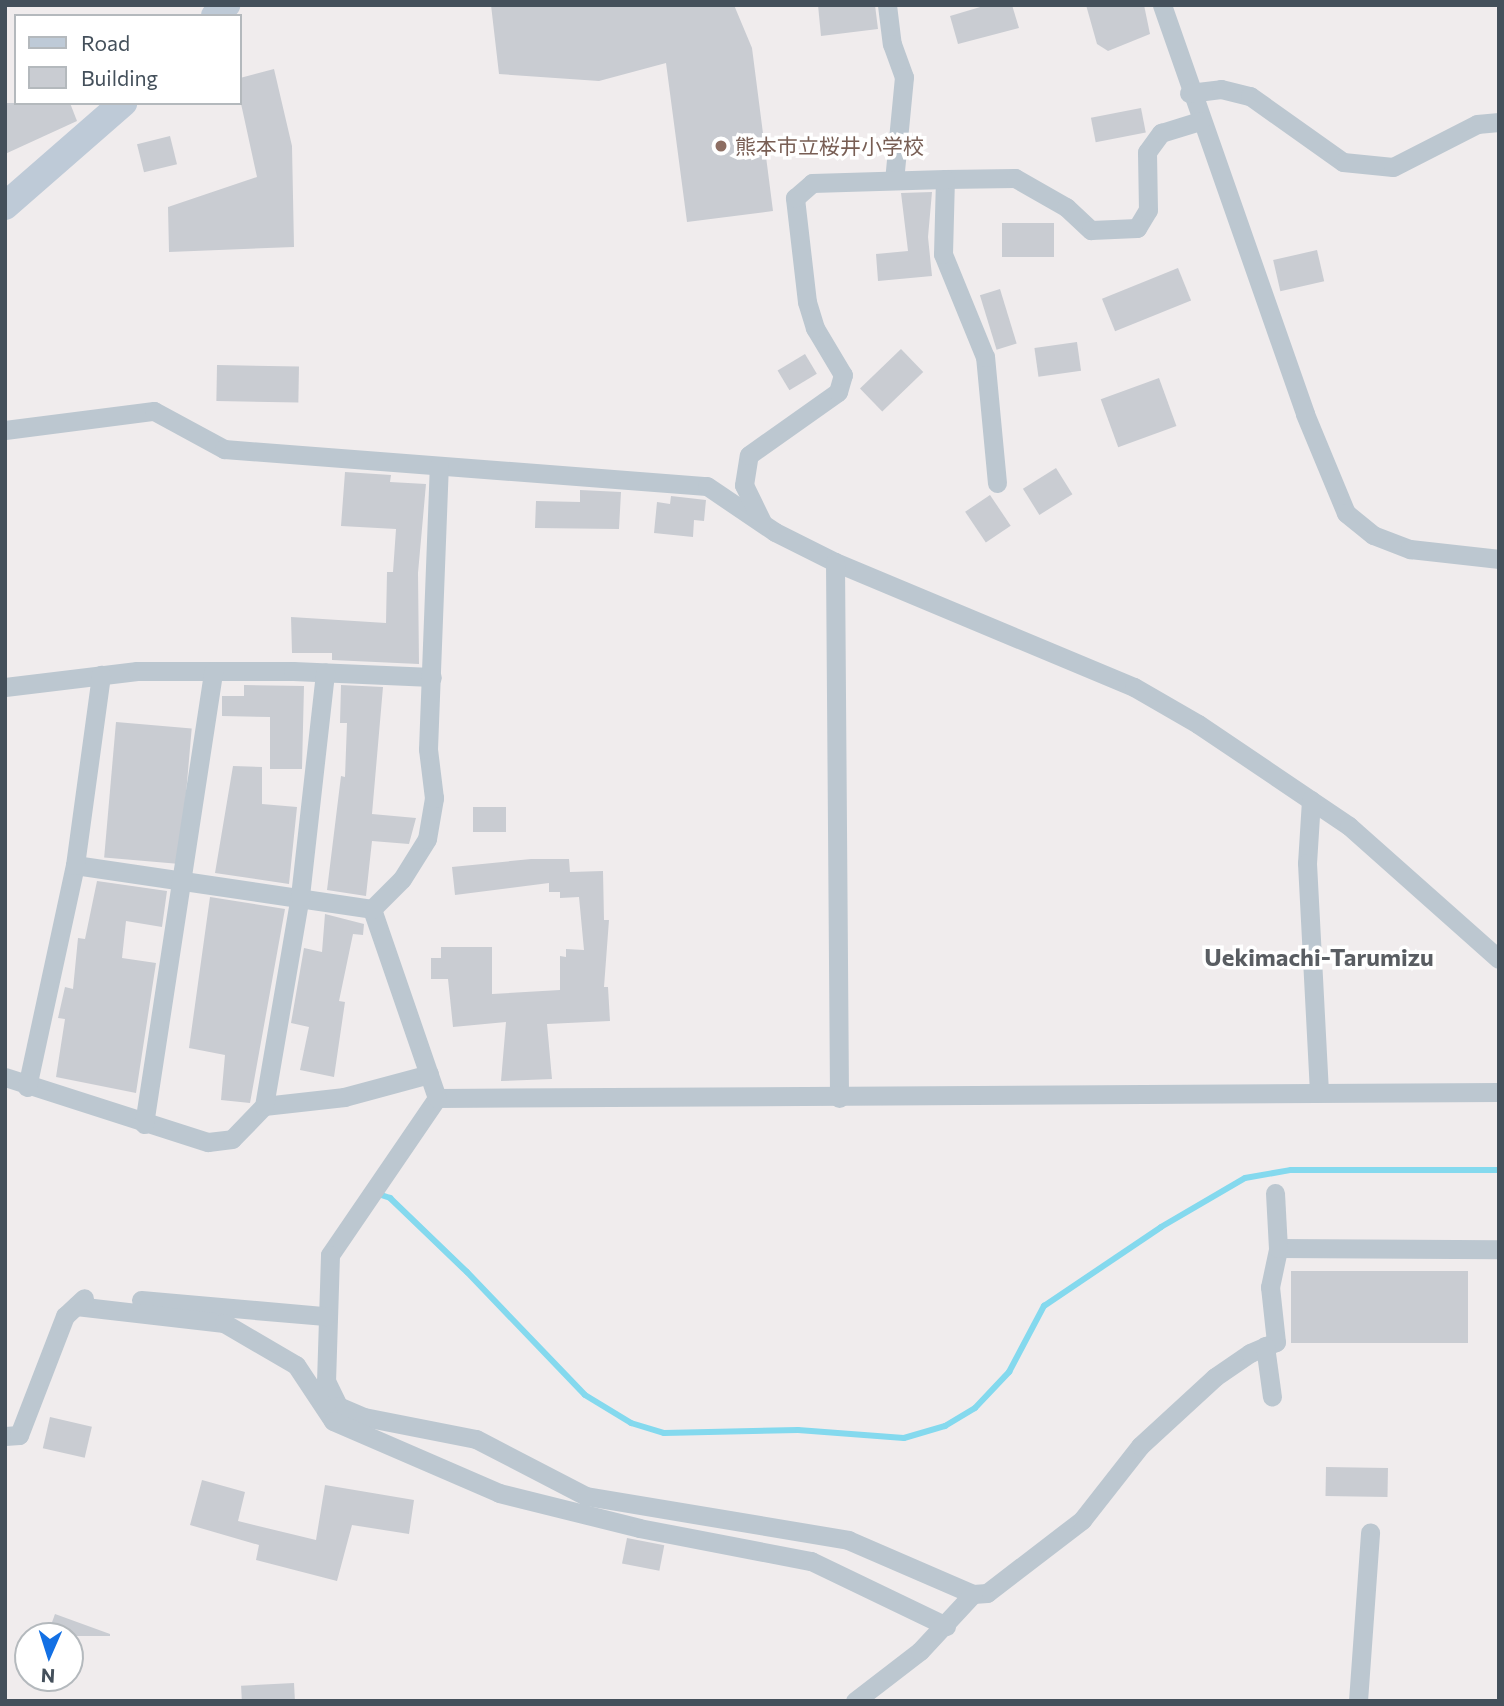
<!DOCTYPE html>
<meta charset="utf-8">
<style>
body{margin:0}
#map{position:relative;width:1504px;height:1706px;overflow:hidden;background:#f0eced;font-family:Commissioner,"Noto Sans JP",sans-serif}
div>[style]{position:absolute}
.stream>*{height:6px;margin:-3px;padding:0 3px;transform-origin:3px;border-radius:3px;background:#84d9ee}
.building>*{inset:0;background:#c9ccd2;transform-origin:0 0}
.minor>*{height:19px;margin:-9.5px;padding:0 9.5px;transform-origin:9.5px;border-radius:9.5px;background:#bcc7d0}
.secondary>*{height:28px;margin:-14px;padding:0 14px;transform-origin:14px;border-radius:14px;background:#becad7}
.dots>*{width:19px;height:19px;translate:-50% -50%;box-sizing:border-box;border:4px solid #fff;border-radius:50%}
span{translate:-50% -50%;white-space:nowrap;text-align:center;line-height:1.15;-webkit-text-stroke:7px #fff;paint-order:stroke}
.education-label{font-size:21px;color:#785e54}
.left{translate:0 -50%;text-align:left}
.quarter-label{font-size:24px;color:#595d62;font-weight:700}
.frame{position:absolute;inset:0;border:7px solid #44505b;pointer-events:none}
.legend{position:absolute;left:14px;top:14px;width:228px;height:91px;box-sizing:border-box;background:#fff;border:2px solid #b4b9bd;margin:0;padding:9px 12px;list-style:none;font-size:21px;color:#44505b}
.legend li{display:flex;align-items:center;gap:14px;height:35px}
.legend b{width:35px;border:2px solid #b4b9bd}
.north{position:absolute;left:14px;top:1622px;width:70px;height:70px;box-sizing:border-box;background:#fff;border:2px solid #b4b9bd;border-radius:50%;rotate:183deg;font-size:19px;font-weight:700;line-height:28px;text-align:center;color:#44505b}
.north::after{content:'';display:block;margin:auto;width:24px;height:32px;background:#1370e4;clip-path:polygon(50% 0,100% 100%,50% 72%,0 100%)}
</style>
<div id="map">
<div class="stream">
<i style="left:378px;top:1194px;width:13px;rotate:18deg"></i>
<i style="left:390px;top:1198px;width:107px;rotate:43.9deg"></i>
<i style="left:467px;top:1272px;width:170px;rotate:46.2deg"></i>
<i style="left:585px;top:1395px;width:54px;rotate:31.3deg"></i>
<i style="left:631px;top:1423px;width:34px;rotate:17deg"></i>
<i style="left:664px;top:1433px;width:134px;rotate:-1.3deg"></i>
<i style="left:798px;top:1430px;width:106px;rotate:4.3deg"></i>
<i style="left:904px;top:1438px;width:43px;rotate:-16.3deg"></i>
<i style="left:945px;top:1426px;width:35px;rotate:-31deg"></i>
<i style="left:975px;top:1408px;width:50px;rotate:-46.6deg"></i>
<i style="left:1009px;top:1372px;width:75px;rotate:-62.1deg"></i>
<i style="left:1044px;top:1306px;width:141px;rotate:-34deg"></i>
<i style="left:1161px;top:1227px;width:97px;rotate:-30.3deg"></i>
<i style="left:1245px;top:1178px;width:47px;rotate:-9.9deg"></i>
<i style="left:1291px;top:1170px;width:208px"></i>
</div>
<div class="building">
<i style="clip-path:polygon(491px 5px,734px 5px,752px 48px,773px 211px,687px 222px,666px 63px,599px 81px,499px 74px)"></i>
<i style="clip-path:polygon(818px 5px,875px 5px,878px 29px,821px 36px)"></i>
<i style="clip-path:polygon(987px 5px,1012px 5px,1019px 28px,958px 44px,950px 16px)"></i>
<i style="clip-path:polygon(1086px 5px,1144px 5px,1150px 34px,1108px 51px,1097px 44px)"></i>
<i style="clip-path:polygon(274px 69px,292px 146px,294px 247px,169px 252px,168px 207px,257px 177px,240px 99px,240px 78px)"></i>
<i style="clip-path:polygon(5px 103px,70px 103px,77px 121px,5px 154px)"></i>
<i style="left:1141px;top:108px;width:25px;height:51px;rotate:79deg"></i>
<i style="left:170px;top:136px;width:29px;height:34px;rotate:76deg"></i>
<i style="clip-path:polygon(932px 192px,928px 237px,932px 276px,878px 281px,876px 254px,908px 251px,901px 193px)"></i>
<i style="left:1002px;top:223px;width:52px;height:34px"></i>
<i style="left:1317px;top:250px;width:32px;height:45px;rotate:77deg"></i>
<i style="left:1178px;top:268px;width:35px;height:82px;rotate:68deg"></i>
<i style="left:1000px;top:289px;width:57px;height:21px;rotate:73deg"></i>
<i style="left:1077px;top:342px;width:29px;height:43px;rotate:82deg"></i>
<i style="left:901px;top:349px;width:32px;height:57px;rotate:46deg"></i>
<i style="left:805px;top:354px;width:23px;height:32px;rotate:59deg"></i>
<i style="left:217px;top:365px;width:82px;height:36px;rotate:1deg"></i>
<i style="left:1159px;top:378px;width:51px;height:62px;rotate:70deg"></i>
<i style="left:1056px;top:468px;width:31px;height:39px;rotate:58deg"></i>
<i style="clip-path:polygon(345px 472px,391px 475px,390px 482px,426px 484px,418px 573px,419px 664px,332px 660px,332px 653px,292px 653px,291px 617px,386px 623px,387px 572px,393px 572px,396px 529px,341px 526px)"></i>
<i style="clip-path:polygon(580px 490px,621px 492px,619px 529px,535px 528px,536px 501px,580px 502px)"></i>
<i style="left:990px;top:495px;width:37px;height:30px;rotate:56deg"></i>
<i style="clip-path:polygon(671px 496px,706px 500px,704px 521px,694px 520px,693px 537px,654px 533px,657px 502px,670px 504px)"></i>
<i style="clip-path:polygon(244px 685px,304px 686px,302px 769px,270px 769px,270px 717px,222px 716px,222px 696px,244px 696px)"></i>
<i style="clip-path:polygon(341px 685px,383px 687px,372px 814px,416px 818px,409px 844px,372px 841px,366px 896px,327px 890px,341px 776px,345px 777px,347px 723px,340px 723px)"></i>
<i style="left:116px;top:722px;width:76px;height:136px;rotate:5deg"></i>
<i style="clip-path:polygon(233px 766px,262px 767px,262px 804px,297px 807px,289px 884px,215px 873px)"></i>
<i style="left:506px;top:807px;width:25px;height:33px;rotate:90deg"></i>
<i style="clip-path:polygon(531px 859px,569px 859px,570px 872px,603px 871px,604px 920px,609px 920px,604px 987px,608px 987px,610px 1021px,547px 1024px,552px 1079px,501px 1081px,506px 1022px,453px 1027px,448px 979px,431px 979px,431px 958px,441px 958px,441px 947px,492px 947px,492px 994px,560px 990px,560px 956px,566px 957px,566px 949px,584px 950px,579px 897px,560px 898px,560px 892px,549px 892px,549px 883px,455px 895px,452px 867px)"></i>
<i style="clip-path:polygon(97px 881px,167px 891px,162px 927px,126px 921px,122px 958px,156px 963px,136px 1093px,56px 1077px,65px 1019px,58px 1018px,65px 987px,73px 989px,78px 938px,85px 939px)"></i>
<i style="clip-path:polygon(210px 897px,285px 909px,250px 1103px,221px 1100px,225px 1055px,189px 1048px)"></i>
<i style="clip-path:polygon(325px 914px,364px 924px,363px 935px,353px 934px,339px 1001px,345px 1002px,334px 1077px,300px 1070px,309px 1027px,291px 1023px,304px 948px,322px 952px)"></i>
<i style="left:1291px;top:1271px;width:177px;height:72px"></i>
<i style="left:50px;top:1417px;width:43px;height:32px;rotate:13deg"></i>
<i style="left:1326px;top:1467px;width:62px;height:29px;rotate:1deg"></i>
<i style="clip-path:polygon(202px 1480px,245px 1492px,238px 1521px,316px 1540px,325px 1485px,414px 1500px,409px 1534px,352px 1525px,337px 1581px,256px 1560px,259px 1545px,190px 1525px)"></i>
<i style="left:627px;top:1538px;width:38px;height:26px;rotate:11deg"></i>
<i style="clip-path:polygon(55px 1614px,110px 1634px,110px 1636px,47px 1636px)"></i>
<i style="left:294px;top:1683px;width:18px;height:53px;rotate:87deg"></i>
</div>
<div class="minor">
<i style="left:887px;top:5px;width:39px;rotate:83deg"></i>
<i style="left:892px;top:44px;width:35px;rotate:70deg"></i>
<i style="left:904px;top:77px;width:103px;rotate:95.5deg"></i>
<i style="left:1162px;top:5px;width:433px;rotate:70.7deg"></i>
<i style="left:1305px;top:414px;width:107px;rotate:67.5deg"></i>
<i style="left:1346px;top:513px;width:35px;rotate:39deg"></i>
<i style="left:1373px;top:535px;width:40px;rotate:21deg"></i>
<i style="left:1410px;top:549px;width:90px;rotate:6.4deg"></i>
<i style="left:1189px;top:93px;width:32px;rotate:-7deg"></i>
<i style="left:1221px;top:89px;width:30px;rotate:14deg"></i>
<i style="left:1250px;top:96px;width:114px;rotate:35.4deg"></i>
<i style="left:1343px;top:162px;width:50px;rotate:5.7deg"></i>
<i style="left:1393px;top:167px;width:94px;rotate:-27.1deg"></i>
<i style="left:1477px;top:124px;width:22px;rotate:-5deg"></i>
<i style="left:5px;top:430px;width:150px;rotate:-7.3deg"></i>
<i style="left:154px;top:411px;width:80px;rotate:28.5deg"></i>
<i style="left:224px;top:449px;width:484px;rotate:4.4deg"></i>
<i style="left:707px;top:486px;width:82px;rotate:34.1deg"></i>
<i style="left:775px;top:532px;width:67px;rotate:26.6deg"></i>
<i style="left:835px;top:562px;width:324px;rotate:22.7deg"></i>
<i style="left:1134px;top:687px;width:74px;rotate:30deg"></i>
<i style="left:1198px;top:724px;width:182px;rotate:34deg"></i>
<i style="left:1349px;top:826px;width:200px;rotate:41.6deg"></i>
<i style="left:997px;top:483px;width:127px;rotate:-95.4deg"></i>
<i style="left:985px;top:357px;width:111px;rotate:-112.2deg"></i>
<i style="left:943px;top:254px;width:75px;rotate:-88.5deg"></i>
<i style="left:945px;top:179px;width:70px;rotate:-0.8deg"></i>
<i style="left:1015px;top:178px;width:59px;rotate:29.6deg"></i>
<i style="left:1066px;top:207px;width:34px;rotate:43deg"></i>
<i style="left:1091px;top:230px;width:46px;rotate:-2.5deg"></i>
<i style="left:1137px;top:228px;width:21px;rotate:-59deg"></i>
<i style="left:1148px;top:210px;width:58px;rotate:-91deg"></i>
<i style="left:1147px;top:152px;width:24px;rotate:-54deg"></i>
<i style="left:1161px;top:133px;width:41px;rotate:-17.1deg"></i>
<i style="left:762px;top:522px;width:41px;rotate:-115.9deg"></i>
<i style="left:744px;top:485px;width:30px;rotate:-81deg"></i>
<i style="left:749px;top:455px;width:109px;rotate:-35.3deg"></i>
<i style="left:838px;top:392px;width:18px;rotate:-74deg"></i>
<i style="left:843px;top:375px;width:55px;rotate:-120.8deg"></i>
<i style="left:815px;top:328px;width:27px;rotate:-107deg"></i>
<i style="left:807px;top:302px;width:105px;rotate:-96.6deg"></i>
<i style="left:795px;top:198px;width:23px;rotate:-41deg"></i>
<i style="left:812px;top:183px;width:133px;rotate:-1.7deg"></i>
<i style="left:835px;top:562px;width:536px;rotate:89.57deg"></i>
<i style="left:5px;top:687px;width:133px;rotate:-6.9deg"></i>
<i style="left:137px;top:671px;width:156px"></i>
<i style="left:293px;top:671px;width:139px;rotate:2.5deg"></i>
<i style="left:1311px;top:800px;width:63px;rotate:93.6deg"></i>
<i style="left:1307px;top:863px;width:229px;rotate:87deg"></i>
<i style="left:75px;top:865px;width:300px;rotate:8.4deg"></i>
<i style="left:5px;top:1077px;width:213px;rotate:17.8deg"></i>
<i style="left:208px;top:1142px;width:24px;rotate:-7deg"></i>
<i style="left:232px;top:1139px;width:46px;rotate:-45.9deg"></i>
<i style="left:264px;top:1106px;width:81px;rotate:-6.4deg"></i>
<i style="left:344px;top:1097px;width:88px;rotate:-15.1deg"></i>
<i style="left:27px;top:1087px;width:227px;rotate:-77.8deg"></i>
<i style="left:75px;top:865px;width:192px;rotate:-82.2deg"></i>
<i style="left:437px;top:1098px;width:190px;rotate:124.3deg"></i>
<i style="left:330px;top:1255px;width:126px;rotate:91.8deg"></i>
<i style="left:326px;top:1381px;width:28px;rotate:64deg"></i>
<i style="left:338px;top:1406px;width:28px;rotate:23deg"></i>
<i style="left:364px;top:1417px;width:114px;rotate:11.1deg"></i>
<i style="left:476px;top:1439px;width:124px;rotate:27.4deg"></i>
<i style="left:586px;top:1496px;width:266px;rotate:9.5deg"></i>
<i style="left:848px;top:1540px;width:136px;rotate:23.4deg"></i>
<i style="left:973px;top:1594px;width:14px;rotate:-4deg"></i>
<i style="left:987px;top:1593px;width:120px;rotate:-37.5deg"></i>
<i style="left:1082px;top:1520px;width:94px;rotate:-51.9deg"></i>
<i style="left:1140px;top:1446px;width:102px;rotate:-42.6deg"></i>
<i style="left:1215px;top:1377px;width:42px;rotate:-34.4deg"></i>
<i style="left:1250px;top:1353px;width:28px;rotate:-23deg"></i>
<i style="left:1276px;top:1342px;width:55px;rotate:-96.2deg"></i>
<i style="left:1270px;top:1287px;width:40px;rotate:-78deg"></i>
<i style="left:1278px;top:1248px;width:221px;rotate:0.3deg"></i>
<i style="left:437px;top:1098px;width:1062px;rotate:-0.32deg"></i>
<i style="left:437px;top:1098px;width:200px;rotate:-109deg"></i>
<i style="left:372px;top:909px;width:42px;rotate:-45deg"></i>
<i style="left:402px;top:879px;width:47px;rotate:-58deg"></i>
<i style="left:427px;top:839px;width:42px;rotate:-80.3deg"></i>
<i style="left:434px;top:798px;width:49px;rotate:-97deg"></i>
<i style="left:428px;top:749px;width:283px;rotate:-87.8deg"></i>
<i style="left:264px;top:1106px;width:213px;rotate:-80.3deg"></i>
<i style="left:300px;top:896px;width:225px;rotate:-83.6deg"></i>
<i style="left:144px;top:1124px;width:458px;rotate:-81.3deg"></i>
<i style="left:1275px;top:1193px;width:55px;rotate:86.9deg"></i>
<i style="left:141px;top:1300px;width:185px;rotate:5deg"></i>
<i style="left:76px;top:1306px;width:149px;rotate:6.6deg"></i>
<i style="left:224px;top:1323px;width:83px;rotate:30.3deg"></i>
<i style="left:296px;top:1365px;width:67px;rotate:56.5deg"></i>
<i style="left:333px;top:1421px;width:181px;rotate:23.4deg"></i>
<i style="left:499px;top:1493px;width:144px;rotate:14deg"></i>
<i style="left:639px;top:1528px;width:175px;rotate:10.9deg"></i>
<i style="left:811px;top:1561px;width:150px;rotate:25.7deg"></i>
<i style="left:1265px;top:1346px;width:51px;rotate:82.2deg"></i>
<i style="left:5px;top:1436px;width:14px;rotate:-4deg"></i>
<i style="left:19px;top:1435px;width:128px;rotate:-68.9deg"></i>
<i style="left:65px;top:1316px;width:26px;rotate:-43deg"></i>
<i style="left:855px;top:1701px;width:82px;rotate:-37.6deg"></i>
<i style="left:920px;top:1651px;width:78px;rotate:-47.1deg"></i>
<i style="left:1358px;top:1701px;width:169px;rotate:-85.9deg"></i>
</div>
<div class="secondary">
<i style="left:215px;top:16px;width:16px;rotate:-45deg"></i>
<i style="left:5px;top:206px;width:157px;rotate:-41.1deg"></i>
</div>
<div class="dots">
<i style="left:721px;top:146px;background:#8d6e63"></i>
</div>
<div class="education-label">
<span class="left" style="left:735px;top:146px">熊本市立桜井小学校</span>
</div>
<div class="quarter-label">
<span style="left:1319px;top:957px">Uekimachi-Tarumizu</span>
</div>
<div class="frame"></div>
<ul class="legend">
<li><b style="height:9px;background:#becad7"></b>Road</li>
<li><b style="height:19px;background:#c9ccd2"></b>Building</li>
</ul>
<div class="north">N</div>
</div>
